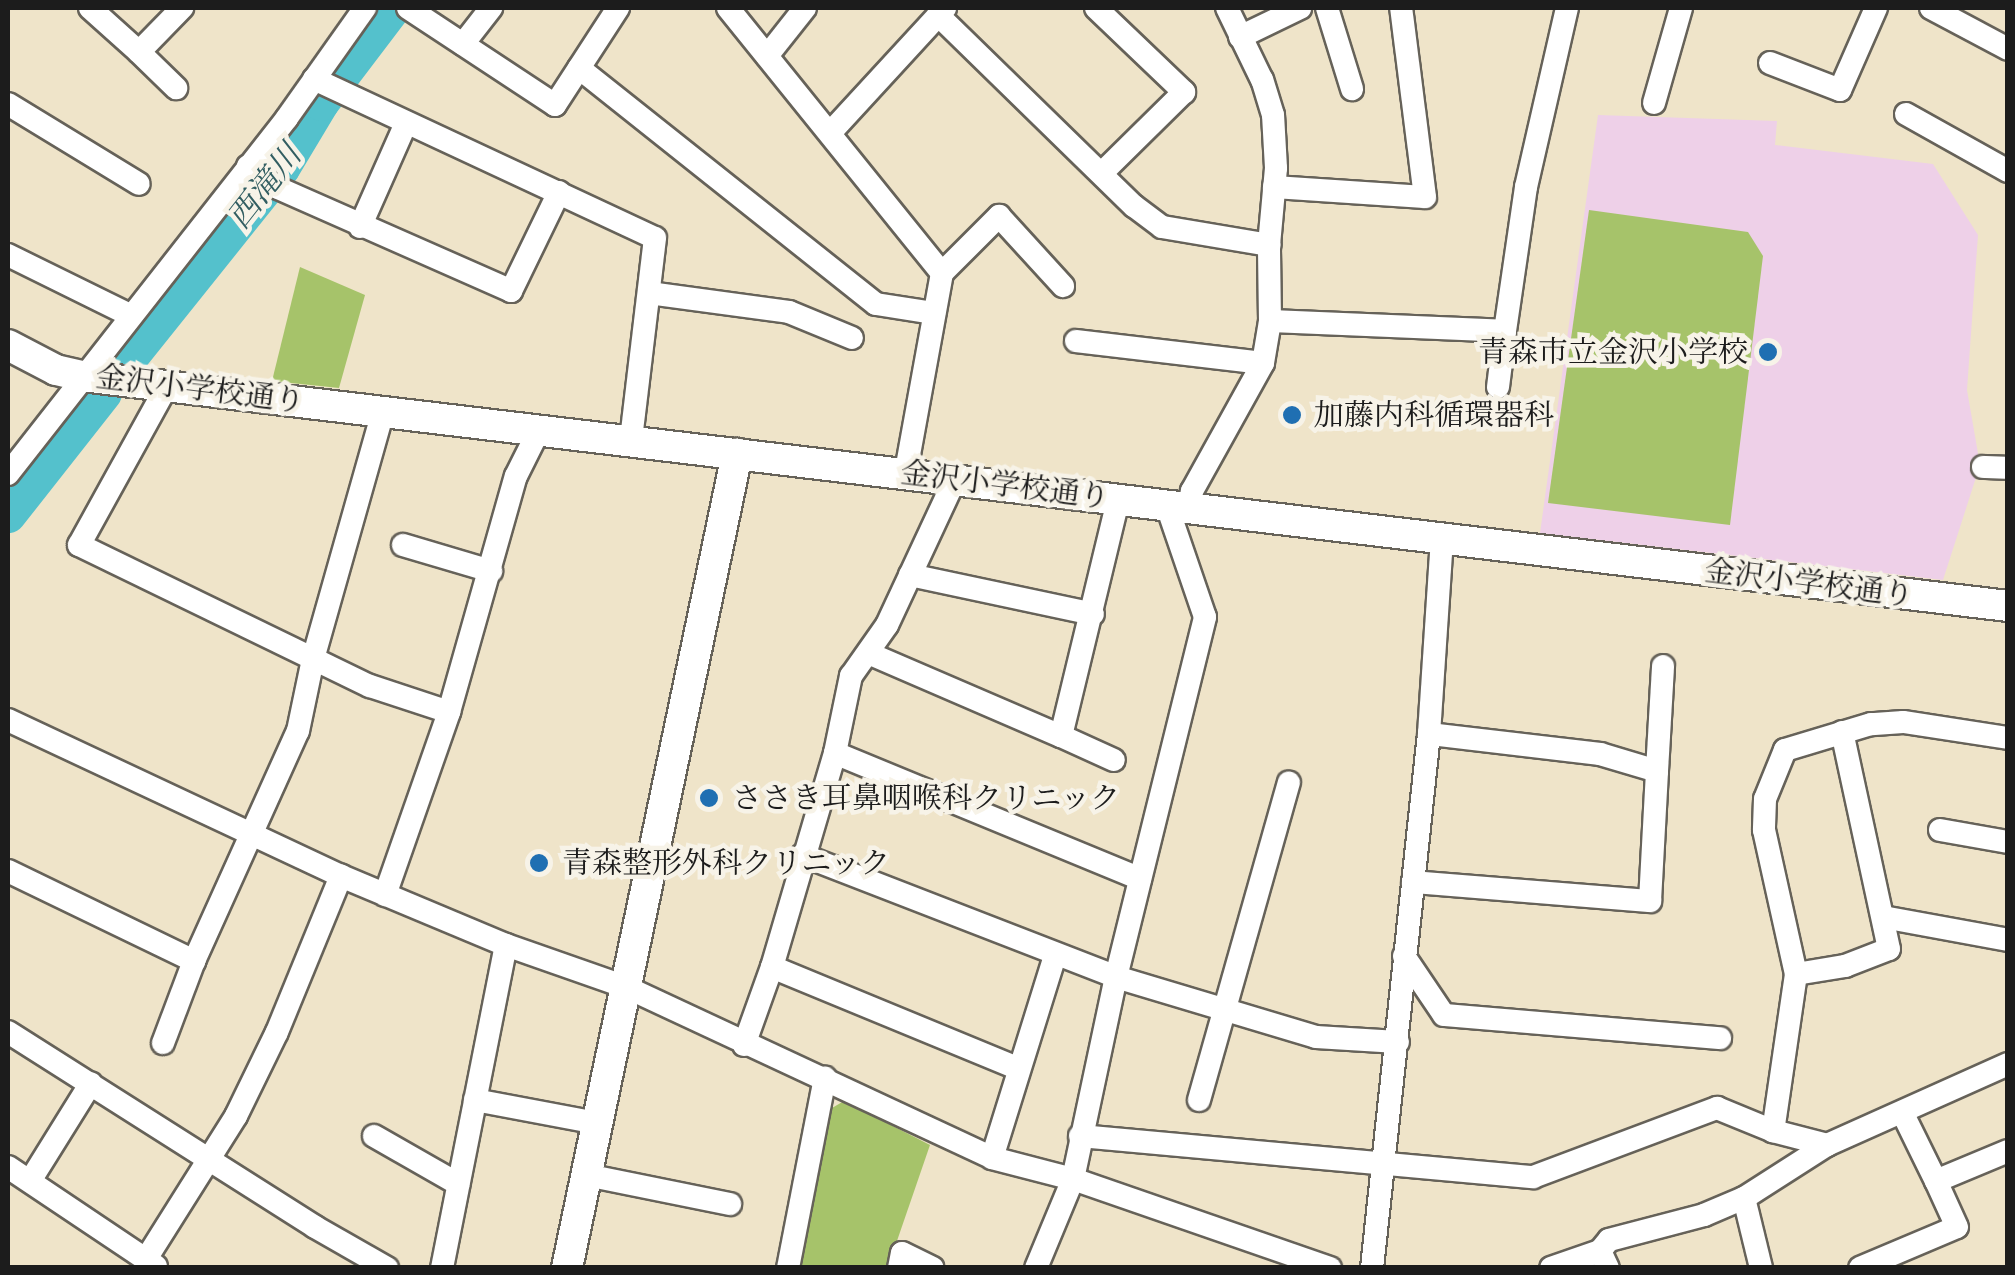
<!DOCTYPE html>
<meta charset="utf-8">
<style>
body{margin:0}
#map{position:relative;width:2015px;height:1275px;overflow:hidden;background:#efe4c9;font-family:"IM FELL Great Primer","Noto Serif JP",serif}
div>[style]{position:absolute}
.built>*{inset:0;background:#eed0e8}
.green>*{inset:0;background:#a6c36a}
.river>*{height:35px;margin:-17.5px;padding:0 17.5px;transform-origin:17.5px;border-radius:17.5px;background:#54c1cc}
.roads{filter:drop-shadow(2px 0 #666259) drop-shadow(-2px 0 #666259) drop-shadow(0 2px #666259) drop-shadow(0 -2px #666259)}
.street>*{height:22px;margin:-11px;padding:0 11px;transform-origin:11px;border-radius:11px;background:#fff}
.secondary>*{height:30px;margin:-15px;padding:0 15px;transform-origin:15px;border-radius:15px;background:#fff}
.dots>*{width:28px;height:28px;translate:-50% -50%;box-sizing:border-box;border:5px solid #f7f3e8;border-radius:50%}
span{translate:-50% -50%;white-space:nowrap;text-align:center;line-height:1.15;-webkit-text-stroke:9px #f7f3e8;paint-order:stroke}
.poi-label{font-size:30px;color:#1c1c1c}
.right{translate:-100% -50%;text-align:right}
.left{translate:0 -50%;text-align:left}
.street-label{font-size:30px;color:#1c1c1c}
.water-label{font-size:32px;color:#325e62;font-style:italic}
.frame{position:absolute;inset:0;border:10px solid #1c1c1c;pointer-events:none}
</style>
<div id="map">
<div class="built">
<i style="clip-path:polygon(1598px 115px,1777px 121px,1775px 145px,1933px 164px,1978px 235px,1967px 390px,1980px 465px,1943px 580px,1540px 533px)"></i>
</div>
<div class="green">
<i style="clip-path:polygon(1589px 210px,1748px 232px,1763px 256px,1730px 525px,1548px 503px)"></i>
<i style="clip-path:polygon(300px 267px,365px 295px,339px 388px,272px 381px)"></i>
<i style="clip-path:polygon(844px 1101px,930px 1145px,888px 1267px,798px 1268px,832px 1108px)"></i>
</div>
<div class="river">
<i style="left:128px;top:360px;width:246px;rotate:-51.3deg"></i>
<i style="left:282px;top:168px;width:76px;rotate:-59deg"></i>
<i style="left:321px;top:103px;width:119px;rotate:-52.8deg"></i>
<i style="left:8px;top:515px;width:155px;rotate:-51.8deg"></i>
</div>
<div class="roads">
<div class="street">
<i style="left:90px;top:8px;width:66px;rotate:41.9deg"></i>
<i style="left:139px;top:52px;width:62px;rotate:-45.7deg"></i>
<i style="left:408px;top:8px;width:176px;rotate:33.4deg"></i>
<i style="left:555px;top:105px;width:116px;rotate:-57deg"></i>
<i style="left:728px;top:8px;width:341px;rotate:51.1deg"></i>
<i style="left:942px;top:273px;width:201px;rotate:100.3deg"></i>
<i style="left:1096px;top:8px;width:122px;rotate:43.7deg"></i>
<i style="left:1184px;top:92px;width:115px;rotate:135.4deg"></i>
<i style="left:1327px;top:8px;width:85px;rotate:72.8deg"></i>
<i style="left:1931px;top:8px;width:87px;rotate:28deg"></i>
<i style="left:938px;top:15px;width:274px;rotate:44.3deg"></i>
<i style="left:1134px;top:206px;width:35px;rotate:37deg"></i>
<i style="left:1162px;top:227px;width:109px;rotate:9.5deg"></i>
<i style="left:1240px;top:37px;width:67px;rotate:-25.8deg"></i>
<i style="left:463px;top:44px;width:46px;rotate:-52.1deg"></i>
<i style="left:139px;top:52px;width:52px;rotate:44.2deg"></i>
<i style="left:767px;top:56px;width:61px;rotate:-51.6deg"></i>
<i style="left:1770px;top:63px;width:75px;rotate:21.1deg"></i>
<i style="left:1840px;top:90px;width:90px;rotate:-66.3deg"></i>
<i style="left:579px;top:68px;width:379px;rotate:38.5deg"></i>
<i style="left:876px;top:304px;width:59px;rotate:8.8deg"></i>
<i style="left:314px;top:79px;width:376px;rotate:25deg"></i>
<i style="left:655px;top:238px;width:203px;rotate:96.8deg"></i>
<i style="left:1654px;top:103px;width:99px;rotate:-74.1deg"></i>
<i style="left:8px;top:104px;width:153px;rotate:31.4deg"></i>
<i style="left:1906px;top:114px;width:117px;rotate:29.2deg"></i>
<i style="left:830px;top:133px;width:170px;rotate:-47.4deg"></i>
<i style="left:248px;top:166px;width:37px;rotate:36deg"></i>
<i style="left:278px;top:188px;width:255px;rotate:23.8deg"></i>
<i style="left:511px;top:291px;width:110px;rotate:-64.1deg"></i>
<i style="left:1274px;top:187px;width:151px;rotate:3.8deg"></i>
<i style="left:1425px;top:197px;width:191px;rotate:-97.2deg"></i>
<i style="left:360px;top:227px;width:114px;rotate:-66.1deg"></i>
<i style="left:8px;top:255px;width:136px;rotate:26.2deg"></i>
<i style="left:942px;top:273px;width:81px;rotate:-45deg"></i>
<i style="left:999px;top:216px;width:95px;rotate:47.6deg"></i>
<i style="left:649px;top:293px;width:141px;rotate:7.7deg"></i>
<i style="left:789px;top:312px;width:68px;rotate:22.4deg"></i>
<i style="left:1270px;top:321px;width:235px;rotate:2.4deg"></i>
<i style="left:1505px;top:331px;width:146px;rotate:-81.7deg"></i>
<i style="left:1526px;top:187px;width:184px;rotate:-77.1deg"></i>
<i style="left:1076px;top:341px;width:188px;rotate:6.7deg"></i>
<i style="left:168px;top:384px;width:184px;rotate:118.9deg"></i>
<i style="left:79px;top:545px;width:323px;rotate:25.9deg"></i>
<i style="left:370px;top:686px;width:83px;rotate:18.2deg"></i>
<i style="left:1498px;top:387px;width:56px;rotate:-82.9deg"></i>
<i style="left:1983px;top:467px;width:25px;rotate:2deg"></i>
<i style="left:8px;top:474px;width:452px;rotate:-51.9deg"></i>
<i style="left:287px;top:118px;width:135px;rotate:-54.7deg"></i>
<i style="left:1189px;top:509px;width:18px;rotate:-81deg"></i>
<i style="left:1192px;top:491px;width:146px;rotate:-61deg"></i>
<i style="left:1263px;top:363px;width:43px;rotate:-80.5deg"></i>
<i style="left:1270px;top:321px;width:76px;rotate:-90.8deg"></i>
<i style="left:1269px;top:245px;width:77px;rotate:-84.8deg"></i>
<i style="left:1276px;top:168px;width:53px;rotate:-93.2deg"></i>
<i style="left:1273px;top:115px;width:37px;rotate:-107deg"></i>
<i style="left:1262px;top:80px;width:80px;rotate:-115.9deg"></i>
<i style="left:403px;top:545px;width:92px;rotate:16.5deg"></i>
<i style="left:910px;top:575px;width:187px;rotate:12deg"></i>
<i style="left:868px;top:653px;width:210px;rotate:23.3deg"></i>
<i style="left:1061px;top:736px;width:243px;rotate:-76.4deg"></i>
<i style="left:8px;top:720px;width:368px;rotate:25.1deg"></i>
<i style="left:341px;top:876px;width:179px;rotate:22.7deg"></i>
<i style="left:506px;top:945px;width:127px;rotate:19.3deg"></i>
<i style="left:626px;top:987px;width:404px;rotate:25deg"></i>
<i style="left:992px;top:1158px;width:84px;rotate:14.5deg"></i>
<i style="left:1073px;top:1179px;width:272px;rotate:19.1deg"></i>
<i style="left:1061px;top:736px;width:58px;rotate:24.4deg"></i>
<i style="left:2008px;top:738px;width:106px;rotate:-171.3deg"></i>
<i style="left:1903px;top:722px;width:32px;rotate:176deg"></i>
<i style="left:1871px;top:724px;width:90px;rotate:163.2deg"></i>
<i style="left:1785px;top:750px;width:53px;rotate:112.2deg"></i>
<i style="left:1765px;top:799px;width:31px;rotate:92deg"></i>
<i style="left:1764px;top:830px;width:148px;rotate:77.5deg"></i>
<i style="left:1796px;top:974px;width:159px;rotate:98.3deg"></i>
<i style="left:1773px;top:1131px;width:56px;rotate:14.5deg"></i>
<i style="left:1827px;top:1145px;width:198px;rotate:-24.1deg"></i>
<i style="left:835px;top:753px;width:330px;rotate:22.4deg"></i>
<i style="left:1657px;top:771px;width:105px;rotate:-86.7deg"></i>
<i style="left:1940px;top:830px;width:69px;rotate:10deg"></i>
<i style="left:802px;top:855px;width:337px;rotate:21.2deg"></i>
<i style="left:1116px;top:977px;width:209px;rotate:16.7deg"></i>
<i style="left:1316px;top:1037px;width:82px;rotate:3.5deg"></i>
<i style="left:8px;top:871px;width:207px;rotate:25.8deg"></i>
<i style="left:194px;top:961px;width:252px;rotate:-65.7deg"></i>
<i style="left:298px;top:731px;width:74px;rotate:-78.2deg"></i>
<i style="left:313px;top:659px;width:258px;rotate:-74.2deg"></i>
<i style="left:1413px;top:882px;width:238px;rotate:4.6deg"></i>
<i style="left:1650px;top:901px;width:130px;rotate:-86.9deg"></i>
<i style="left:1657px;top:771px;width:59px;rotate:-163.4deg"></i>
<i style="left:1600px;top:754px;width:172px;rotate:-173.3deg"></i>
<i style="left:385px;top:895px;width:194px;rotate:-70.7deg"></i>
<i style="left:449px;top:712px;width:245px;rotate:-74.2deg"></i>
<i style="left:516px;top:476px;width:51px;rotate:-63.4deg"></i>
<i style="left:1883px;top:917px;width:127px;rotate:10.4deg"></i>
<i style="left:1404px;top:956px;width:71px;rotate:55.9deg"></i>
<i style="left:1444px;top:1015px;width:277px;rotate:4.8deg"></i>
<i style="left:772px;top:967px;width:267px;rotate:22.4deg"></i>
<i style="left:1796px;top:974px;width:50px;rotate:-9.3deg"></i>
<i style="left:1845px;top:966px;width:47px;rotate:-21.1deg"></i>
<i style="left:1889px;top:949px;width:222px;rotate:-102.2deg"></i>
<i style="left:8px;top:1032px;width:364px;rotate:32.4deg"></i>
<i style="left:315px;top:1227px;width:83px;rotate:29.7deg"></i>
<i style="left:163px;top:1043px;width:88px;rotate:-69.3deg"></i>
<i style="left:744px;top:1045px;width:83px;rotate:-70.3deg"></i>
<i style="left:772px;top:967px;width:223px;rotate:-73.6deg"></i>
<i style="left:835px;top:753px;width:79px;rotate:-78.3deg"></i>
<i style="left:851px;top:676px;width:62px;rotate:-54.8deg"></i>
<i style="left:887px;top:625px;width:163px;rotate:-65deg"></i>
<i style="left:475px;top:1100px;width:124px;rotate:10.7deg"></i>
<i style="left:1199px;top:1100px;width:330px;rotate:-74.2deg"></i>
<i style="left:1902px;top:1112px;width:77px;rotate:63.8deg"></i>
<i style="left:1936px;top:1181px;width:78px;rotate:-22.6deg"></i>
<i style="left:374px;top:1136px;width:97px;rotate:29.7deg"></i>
<i style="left:1080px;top:1136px;width:455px;rotate:5.2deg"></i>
<i style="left:1533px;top:1177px;width:197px;rotate:-20.6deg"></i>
<i style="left:1717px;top:1108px;width:61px;rotate:22.3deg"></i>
<i style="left:992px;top:1158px;width:212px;rotate:-72.7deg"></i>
<i style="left:8px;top:1167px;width:178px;rotate:33.8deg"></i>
<i style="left:586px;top:1175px;width:147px;rotate:11.4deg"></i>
<i style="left:30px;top:1181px;width:115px;rotate:-58.1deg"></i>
<i style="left:1744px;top:1198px;width:72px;rotate:76.3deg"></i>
<i style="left:1600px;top:1251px;width:14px;rotate:-51deg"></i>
<i style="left:1609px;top:1240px;width:98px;rotate:-14.7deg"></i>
<i style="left:1704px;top:1215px;width:43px;rotate:-23deg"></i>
<i style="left:1744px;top:1198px;width:98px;rotate:-32.6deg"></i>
<i style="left:146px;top:1259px;width:169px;rotate:-57.8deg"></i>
<i style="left:236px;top:1116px;width:93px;rotate:-64deg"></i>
<i style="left:277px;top:1032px;width:169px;rotate:-67.7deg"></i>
<i style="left:442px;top:1268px;width:329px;rotate:-78.8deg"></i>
<i style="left:788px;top:1268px;width:194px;rotate:-79deg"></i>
<i style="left:899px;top:1268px;width:15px;rotate:-79deg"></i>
<i style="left:902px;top:1253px;width:34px;rotate:26deg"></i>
<i style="left:1036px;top:1268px;width:96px;rotate:-67.4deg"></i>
<i style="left:1073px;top:1179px;width:207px;rotate:-78deg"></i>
<i style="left:1116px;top:977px;width:371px;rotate:-76.1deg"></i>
<i style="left:1205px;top:617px;width:117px;rotate:-108.9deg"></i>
<i style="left:1372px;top:1268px;width:537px;rotate:-83.91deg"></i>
<i style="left:1429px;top:734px;width:194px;rotate:-86.2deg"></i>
<i style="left:1551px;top:1268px;width:52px;rotate:-19.1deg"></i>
<i style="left:1600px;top:1251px;width:19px;rotate:65deg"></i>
<i style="left:1860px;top:1268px;width:105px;rotate:-22.9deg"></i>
<i style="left:1957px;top:1227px;width:51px;rotate:-114.5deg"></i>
</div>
<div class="secondary">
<i style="left:8px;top:345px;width:54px;rotate:27.5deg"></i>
<i style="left:56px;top:370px;width:27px;rotate:13deg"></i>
<i style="left:82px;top:376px;width:1940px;rotate:6.81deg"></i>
<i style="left:567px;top:1268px;width:832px;rotate:-78.2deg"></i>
</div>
</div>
<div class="dots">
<i style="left:1768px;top:352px;background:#1f6fb2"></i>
<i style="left:1292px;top:415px;background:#1f6fb2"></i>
<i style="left:709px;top:798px;background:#1f6fb2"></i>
<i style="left:539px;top:863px;background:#1f6fb2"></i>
</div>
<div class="poi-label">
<span class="right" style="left:1748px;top:352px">青森市立金沢小学校</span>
<span class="left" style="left:1314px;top:415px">加藤内科循環器科</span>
<span class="left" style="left:732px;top:798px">ささき耳鼻咽喉科クリニック</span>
<span class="left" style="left:562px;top:863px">青森整形外科クリニック</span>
</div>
<div class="street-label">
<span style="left:200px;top:389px;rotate:7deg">金沢小学校通り</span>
<span style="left:1005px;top:485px;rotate:7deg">金沢小学校通り</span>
<span style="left:1809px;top:583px;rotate:7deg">金沢小学校通り</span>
</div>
<div class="water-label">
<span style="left:265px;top:187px;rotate:-52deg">西滝川</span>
</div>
<div class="frame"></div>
</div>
